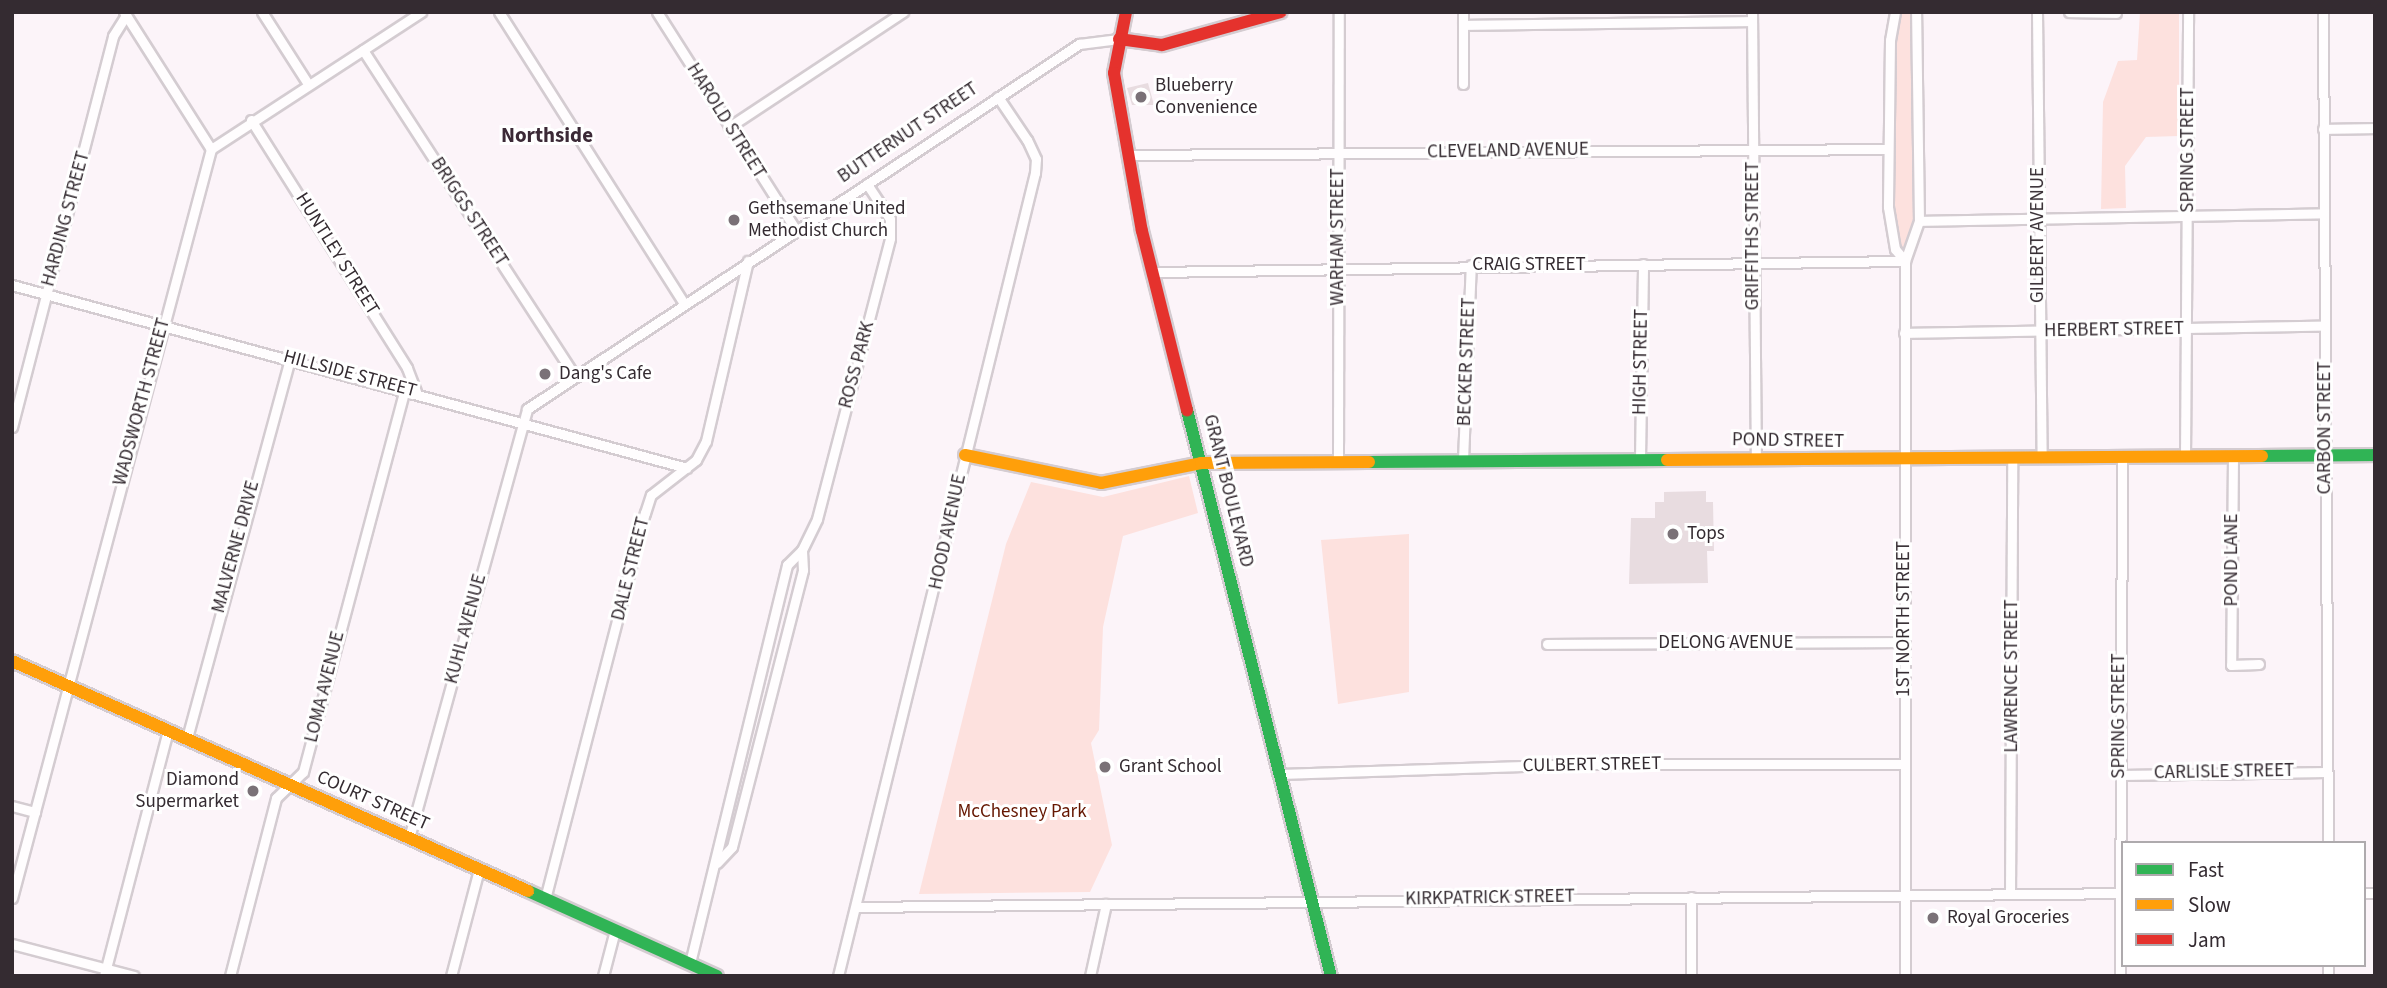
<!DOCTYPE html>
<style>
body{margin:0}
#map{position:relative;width:2387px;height:988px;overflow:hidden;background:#fcf4f9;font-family:"Source Sans 3",sans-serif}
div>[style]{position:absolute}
.green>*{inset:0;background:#fde1de}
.building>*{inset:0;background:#e8dce0}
.roads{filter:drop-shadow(2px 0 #d4ccd1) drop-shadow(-2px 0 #d4ccd1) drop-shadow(0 2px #d4ccd1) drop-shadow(0 -2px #d4ccd1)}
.street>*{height:9px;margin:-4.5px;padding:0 4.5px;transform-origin:4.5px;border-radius:4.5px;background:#fffdfe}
.fast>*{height:12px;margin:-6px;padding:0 6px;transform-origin:6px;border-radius:6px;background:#30b455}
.slow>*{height:12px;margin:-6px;padding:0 6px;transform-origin:6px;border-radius:6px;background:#ff9f0a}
.jam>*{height:12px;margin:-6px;padding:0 6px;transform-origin:6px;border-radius:6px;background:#e5322d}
.dots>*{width:19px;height:19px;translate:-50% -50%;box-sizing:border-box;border:4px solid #fff;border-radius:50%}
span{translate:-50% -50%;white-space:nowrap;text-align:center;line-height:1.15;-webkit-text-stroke:6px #fff;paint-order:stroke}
.poi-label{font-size:19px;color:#342b31}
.left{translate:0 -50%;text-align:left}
.right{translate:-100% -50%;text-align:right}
.street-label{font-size:19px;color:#342b31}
.park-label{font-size:19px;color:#651600}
.neighbourhood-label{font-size:21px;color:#3b2936;font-weight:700}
.frame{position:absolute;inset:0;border:14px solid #342b31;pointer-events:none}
.legend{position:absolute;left:2121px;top:841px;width:245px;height:126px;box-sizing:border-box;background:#fff;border:2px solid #aeaaad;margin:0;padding:9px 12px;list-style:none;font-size:21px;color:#342b31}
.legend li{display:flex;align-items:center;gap:14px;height:35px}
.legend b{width:35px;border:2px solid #aeaaad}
</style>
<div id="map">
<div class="green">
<i style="clip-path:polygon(1898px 12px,1910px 12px,1912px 81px,1913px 220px,1904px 250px,1898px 244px,1893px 214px,1892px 68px)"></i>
<i style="clip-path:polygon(2140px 12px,2179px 12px,2179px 136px,2146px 137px,2125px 166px,2126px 208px,2101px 209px,2103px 102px,2118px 61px,2137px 60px)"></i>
<i style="clip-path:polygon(1189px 476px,1198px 513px,1123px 536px,1103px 627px,1099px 730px,1091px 743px,1112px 845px,1090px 892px,919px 894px,1006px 544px,1031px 482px,1103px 497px)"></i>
<i style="clip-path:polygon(1409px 534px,1409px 692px,1338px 704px,1321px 540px)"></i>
</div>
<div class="building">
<i style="clip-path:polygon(1148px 83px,1154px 105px,1132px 105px,1127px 88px)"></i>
<i style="clip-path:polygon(1706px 491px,1706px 502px,1713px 502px,1714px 551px,1707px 551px,1708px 583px,1629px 584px,1631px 518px,1655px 518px,1655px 502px,1664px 502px,1664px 492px)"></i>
</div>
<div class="roads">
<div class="street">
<i style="left:124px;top:12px;width:162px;rotate:57.6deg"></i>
<i style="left:262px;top:12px;width:85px;rotate:57.4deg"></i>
<i style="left:499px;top:12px;width:346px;rotate:57.6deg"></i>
<i style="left:657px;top:12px;width:259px;rotate:57.5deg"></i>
<i style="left:1752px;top:12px;width:448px;rotate:89.5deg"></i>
<i style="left:1895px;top:12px;width:28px;rotate:100deg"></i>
<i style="left:1890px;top:40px;width:167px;rotate:90.7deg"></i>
<i style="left:1888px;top:207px;width:43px;rotate:80.5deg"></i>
<i style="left:1895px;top:249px;width:16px;rotate:50deg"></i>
<i style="left:2037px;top:12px;width:446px;rotate:89.4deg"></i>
<i style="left:2069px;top:12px;width:47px;rotate:1.2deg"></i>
<i style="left:2323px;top:12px;width:831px;rotate:89.66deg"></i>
<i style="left:1463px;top:25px;width:289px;rotate:-0.8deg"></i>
<i style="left:363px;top:50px;width:387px;rotate:57deg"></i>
<i style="left:1463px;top:84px;width:72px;rotate:-90deg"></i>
<i style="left:251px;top:120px;width:293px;rotate:57.8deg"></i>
<i style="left:407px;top:368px;width:25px;rotate:69deg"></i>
<i style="left:729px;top:127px;width:209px;rotate:-33.5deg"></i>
<i style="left:2323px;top:129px;width:52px;rotate:-1.1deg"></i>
<i style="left:1128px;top:155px;width:760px;rotate:-0.45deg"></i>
<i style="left:1919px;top:221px;width:405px;rotate:-1.1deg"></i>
<i style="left:1153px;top:272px;width:752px;rotate:-0.84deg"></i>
<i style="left:12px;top:285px;width:699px;rotate:15.17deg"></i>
<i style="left:1904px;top:333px;width:420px;rotate:-1deg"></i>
<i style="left:12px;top:427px;width:404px;rotate:-75.5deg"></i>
<i style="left:113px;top:36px;width:25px;rotate:-58deg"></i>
<i style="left:2233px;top:456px;width:209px;rotate:90.5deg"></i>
<i style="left:2231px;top:665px;width:28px;rotate:-2deg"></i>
<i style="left:2185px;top:457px;width:445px;rotate:-89.6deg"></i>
<i style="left:1640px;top:459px;width:195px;rotate:-89.1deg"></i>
<i style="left:1463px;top:460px;width:195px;rotate:-87.7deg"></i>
<i style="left:1338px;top:461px;width:449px;rotate:-89.9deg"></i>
<i style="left:1547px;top:644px;width:357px;rotate:-0.3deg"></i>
<i style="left:187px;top:738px;width:394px;rotate:-74.8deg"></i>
<i style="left:1280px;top:774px;width:296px;rotate:-1.9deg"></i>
<i style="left:1576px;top:764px;width:329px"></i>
<i style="left:2120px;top:775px;width:207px;rotate:-0.8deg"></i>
<i style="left:12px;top:806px;width:24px;rotate:15deg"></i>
<i style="left:409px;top:838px;width:445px;rotate:-74.6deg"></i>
<i style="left:527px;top:409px;width:662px;rotate:-33.47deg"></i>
<i style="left:1079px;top:44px;width:40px;rotate:-7.1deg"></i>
<i style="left:717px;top:863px;width:22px;rotate:-47deg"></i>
<i style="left:732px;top:847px;width:286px;rotate:-75.6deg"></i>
<i style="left:803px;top:570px;width:20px;rotate:-93deg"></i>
<i style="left:2364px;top:893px;width:11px"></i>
<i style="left:2010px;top:894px;width:435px;rotate:-89.7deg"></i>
<i style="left:1691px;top:897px;width:79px;rotate:90deg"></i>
<i style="left:12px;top:898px;width:775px;rotate:-75.12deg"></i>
<i style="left:211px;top:149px;width:251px;rotate:-33.1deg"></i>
<i style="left:545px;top:899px;width:399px;rotate:-75.5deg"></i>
<i style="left:645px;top:513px;width:19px;rotate:-72deg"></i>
<i style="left:651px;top:495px;width:57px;rotate:-37.9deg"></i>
<i style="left:696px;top:460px;width:21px;rotate:-62deg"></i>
<i style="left:706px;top:441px;width:185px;rotate:-76.9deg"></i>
<i style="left:857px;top:907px;width:1266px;rotate:-0.63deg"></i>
<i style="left:12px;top:944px;width:126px;rotate:14.7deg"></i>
<i style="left:690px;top:963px;width:410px;rotate:-76.3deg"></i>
<i style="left:787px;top:565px;width:21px;rotate:-45deg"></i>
<i style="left:802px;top:550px;width:34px;rotate:-64deg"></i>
<i style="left:817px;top:519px;width:290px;rotate:-75.4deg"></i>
<i style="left:890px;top:238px;width:19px;rotate:-90deg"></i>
<i style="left:890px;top:219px;width:42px;rotate:-123.3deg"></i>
<i style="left:2328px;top:965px;width:11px;rotate:90deg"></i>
<i style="left:104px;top:976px;width:254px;rotate:-75.4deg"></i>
<i style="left:230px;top:976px;width:184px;rotate:-75.5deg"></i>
<i style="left:276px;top:798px;width:37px;rotate:-44deg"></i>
<i style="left:303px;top:772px;width:396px;rotate:-75.1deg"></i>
<i style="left:451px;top:976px;width:111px;rotate:-75.3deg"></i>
<i style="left:603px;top:976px;width:48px;rotate:-75.4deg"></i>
<i style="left:838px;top:976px;width:827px;rotate:-76.22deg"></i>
<i style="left:1035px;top:173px;width:14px;rotate:-86deg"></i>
<i style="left:1036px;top:159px;width:21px;rotate:-115deg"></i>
<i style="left:1027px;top:140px;width:52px;rotate:-124deg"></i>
<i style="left:1090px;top:976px;width:74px;rotate:-77.5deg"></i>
<i style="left:1905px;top:976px;width:715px;rotate:-90deg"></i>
<i style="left:1905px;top:261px;width:42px;rotate:-70.7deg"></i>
<i style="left:1919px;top:221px;width:209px;rotate:-90.8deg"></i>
<i style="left:2120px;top:976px;width:519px;rotate:-89.78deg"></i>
</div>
<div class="fast">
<i style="left:1187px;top:410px;width:584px;rotate:75.73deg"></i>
<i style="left:2262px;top:456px;width:113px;rotate:-0.5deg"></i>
<i style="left:1369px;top:462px;width:298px;rotate:-0.4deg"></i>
<i style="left:528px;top:891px;width:207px;rotate:24.2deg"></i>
</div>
<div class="slow">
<i style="left:965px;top:455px;width:139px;rotate:11.6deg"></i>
<i style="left:1101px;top:483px;width:102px;rotate:-11.3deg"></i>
<i style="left:1201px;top:463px;width:168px;rotate:-0.3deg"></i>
<i style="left:1667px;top:460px;width:595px;rotate:-0.39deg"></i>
<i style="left:12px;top:661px;width:565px;rotate:24.02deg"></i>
</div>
<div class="jam">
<i style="left:1126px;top:12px;width:62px;rotate:101.1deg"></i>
<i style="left:1114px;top:73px;width:160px;rotate:80deg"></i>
<i style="left:1142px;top:231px;width:185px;rotate:75.9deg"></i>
<i style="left:1119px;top:39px;width:43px;rotate:7.9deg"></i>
<i style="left:1162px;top:45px;width:123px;rotate:-15.5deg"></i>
</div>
</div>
<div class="dots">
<i style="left:1141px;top:97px;background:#7a7177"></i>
<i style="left:734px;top:220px;background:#7a7177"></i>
<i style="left:545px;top:374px;background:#7a7177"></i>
<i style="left:1673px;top:534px;background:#7a7177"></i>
<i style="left:1105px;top:767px;background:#7a7177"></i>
<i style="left:253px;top:791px;background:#7a7177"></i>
<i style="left:1933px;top:918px;background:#7a7177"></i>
</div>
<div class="poi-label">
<span class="left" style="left:1155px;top:97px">Blueberry<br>Convenience</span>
<span class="left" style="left:748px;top:220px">Gethsemane United<br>Methodist Church</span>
<span class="left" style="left:559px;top:374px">Dang's Cafe</span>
<span class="left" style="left:1687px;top:534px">Tops</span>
<span class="left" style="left:1119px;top:767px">Grant School</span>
<span class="right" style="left:239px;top:791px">Diamond<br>Supermarket</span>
<span class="left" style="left:1947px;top:918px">Royal Groceries</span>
</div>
<div class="street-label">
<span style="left:726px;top:121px;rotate:58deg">HAROLD STREET</span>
<span style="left:908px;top:133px;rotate:-34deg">BUTTERNUT STREET</span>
<span style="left:2188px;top:150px;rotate:-90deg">SPRING STREET</span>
<span style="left:1508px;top:151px;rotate:-1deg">CLEVELAND AVENUE</span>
<span style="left:469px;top:212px;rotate:57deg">BRIGGS STREET</span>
<span style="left:66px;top:219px;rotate:-75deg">HARDING STREET</span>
<span style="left:2038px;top:235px;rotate:-90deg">GILBERT AVENUE</span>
<span style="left:1753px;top:236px;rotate:-90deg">GRIFFITHS STREET</span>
<span style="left:1338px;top:237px;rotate:-90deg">WARHAM STREET</span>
<span style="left:337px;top:254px;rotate:58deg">HUNTLEY STREET</span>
<span style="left:1529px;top:265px">CRAIG STREET</span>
<span style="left:2114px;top:330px;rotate:-1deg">HERBERT STREET</span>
<span style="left:1467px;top:362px;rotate:-88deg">BECKER STREET</span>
<span style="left:1641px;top:362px;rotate:-89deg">HIGH STREET</span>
<span style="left:857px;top:365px;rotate:-75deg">ROSS PARK</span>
<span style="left:350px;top:374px;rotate:15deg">HILLSIDE STREET</span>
<span style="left:142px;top:402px;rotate:-75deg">WADSWORTH STREET</span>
<span style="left:2325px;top:428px;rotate:-90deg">CARBON STREET</span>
<span style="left:1788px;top:441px;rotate:1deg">POND STREET</span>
<span style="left:1228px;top:491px;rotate:76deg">GRANT BOULEVARD</span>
<span style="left:948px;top:532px;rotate:-78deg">HOOD AVENUE</span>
<span style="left:236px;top:547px;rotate:-75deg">MALVERNE DRIVE</span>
<span style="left:2232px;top:560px;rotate:-90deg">POND LANE</span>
<span style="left:631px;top:569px;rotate:-76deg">DALE STREET</span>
<span style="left:1904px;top:619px;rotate:-90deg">1ST NORTH STREET</span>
<span style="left:466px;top:629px;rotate:-75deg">KUHL AVENUE</span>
<span style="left:1726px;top:643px">DELONG AVENUE</span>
<span style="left:2012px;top:676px;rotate:-90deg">LAWRENCE STREET</span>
<span style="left:325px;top:687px;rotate:-76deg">LOMA AVENUE</span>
<span style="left:2119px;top:716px;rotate:-90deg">SPRING STREET</span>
<span style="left:1592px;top:765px;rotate:-1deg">CULBERT STREET</span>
<span style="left:2224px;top:772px;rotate:-1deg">CARLISLE STREET</span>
<span style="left:373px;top:801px;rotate:24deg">COURT STREET</span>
<span style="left:1490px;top:898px;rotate:-1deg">KIRKPATRICK STREET</span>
</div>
<div class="park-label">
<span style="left:1022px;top:812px">McChesney Park</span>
</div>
<div class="neighbourhood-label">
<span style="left:547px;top:135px">Northside</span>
</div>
<div class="frame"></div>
<ul class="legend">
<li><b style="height:9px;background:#30b455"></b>Fast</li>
<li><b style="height:9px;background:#ff9f0a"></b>Slow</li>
<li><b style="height:9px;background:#e5322d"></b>Jam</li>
</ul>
</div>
